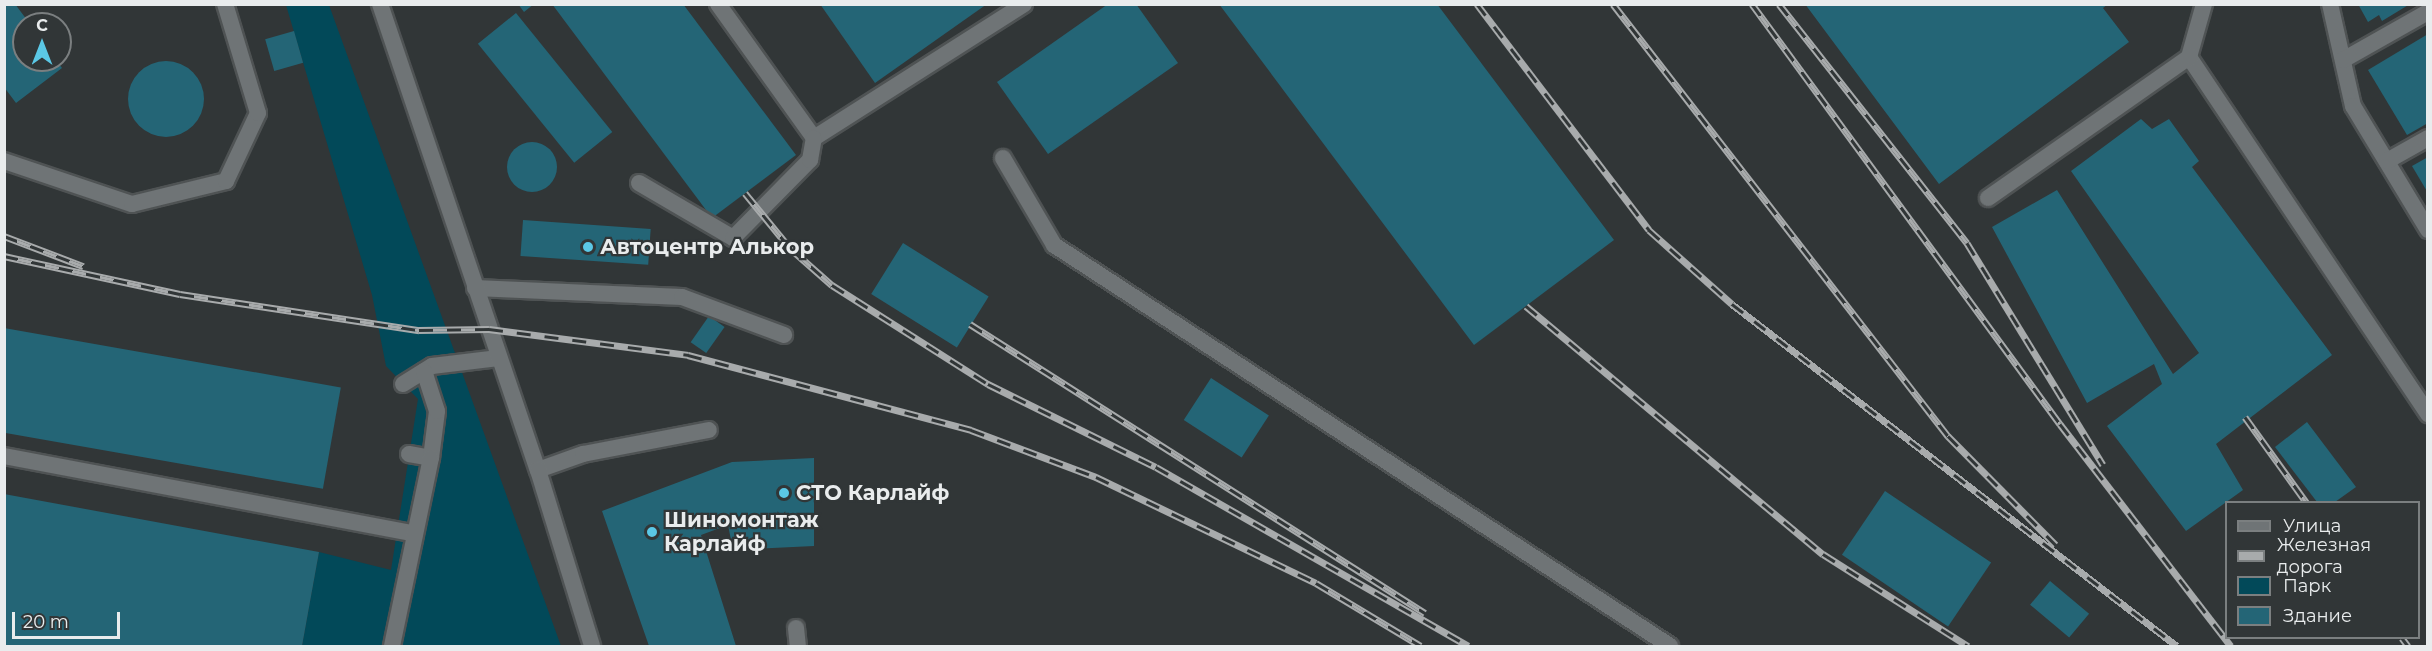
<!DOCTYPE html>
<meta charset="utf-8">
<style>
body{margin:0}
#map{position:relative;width:2432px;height:651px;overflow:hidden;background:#313637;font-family:Montserrat,sans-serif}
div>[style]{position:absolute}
.green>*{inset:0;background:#024959}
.building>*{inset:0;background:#246576;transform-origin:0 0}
.round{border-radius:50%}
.roads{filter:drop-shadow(2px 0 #4f5354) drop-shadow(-2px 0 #4f5354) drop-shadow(0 2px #4f5354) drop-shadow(0 -2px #4f5354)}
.service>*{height:16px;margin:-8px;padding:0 8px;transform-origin:8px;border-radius:8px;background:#6f7476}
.minor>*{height:16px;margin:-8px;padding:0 8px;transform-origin:8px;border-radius:8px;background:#6f7476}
.rail>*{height:7px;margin-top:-3.5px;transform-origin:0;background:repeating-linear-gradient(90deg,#313637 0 14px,#a8abac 0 28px);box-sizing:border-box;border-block:2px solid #a8abac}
.dots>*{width:16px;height:16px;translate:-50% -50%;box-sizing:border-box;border:3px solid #313637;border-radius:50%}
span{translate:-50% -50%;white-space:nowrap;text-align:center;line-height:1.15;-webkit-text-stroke:4.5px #313637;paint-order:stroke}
.poi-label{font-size:21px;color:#e9eced;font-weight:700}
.left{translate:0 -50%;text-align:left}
.frame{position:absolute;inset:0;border:6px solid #e9eced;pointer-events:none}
.legend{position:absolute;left:2225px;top:501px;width:195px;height:138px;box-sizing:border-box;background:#313637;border:2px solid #7b7f80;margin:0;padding:8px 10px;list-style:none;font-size:18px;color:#e9eced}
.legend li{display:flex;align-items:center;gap:12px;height:30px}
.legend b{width:30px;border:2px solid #7b7f80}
.north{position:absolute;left:12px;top:12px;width:60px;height:60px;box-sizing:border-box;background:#313637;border:2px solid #7b7f80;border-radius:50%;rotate:0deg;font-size:16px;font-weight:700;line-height:24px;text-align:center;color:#e9eced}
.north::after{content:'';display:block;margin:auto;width:21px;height:27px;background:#5bc8e6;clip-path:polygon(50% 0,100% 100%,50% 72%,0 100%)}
.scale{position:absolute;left:12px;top:612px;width:108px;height:27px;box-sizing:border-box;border:3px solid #e9eced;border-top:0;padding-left:8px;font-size:18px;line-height:21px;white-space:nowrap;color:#e9eced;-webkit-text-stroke:4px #313637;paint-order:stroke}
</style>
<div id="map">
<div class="green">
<i style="clip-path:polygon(286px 5px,329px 5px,561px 646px,302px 646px,319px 552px,391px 570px,418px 399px,386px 366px,372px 295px)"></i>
</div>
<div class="building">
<i style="clip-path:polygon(4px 4px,15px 4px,30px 24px,24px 24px,24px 60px,56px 60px,62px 68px,16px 103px,4px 87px)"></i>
<i style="clip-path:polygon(518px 4px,534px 4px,524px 12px)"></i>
<i style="clip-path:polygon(552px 4px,683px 4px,796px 155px,712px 218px)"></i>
<i style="clip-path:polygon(820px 4px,987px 4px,875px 83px)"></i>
<i style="clip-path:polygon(1108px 4px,1136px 4px,1178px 63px,1048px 154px,997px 82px)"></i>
<i style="clip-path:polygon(1219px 4px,1437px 4px,1614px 240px,1474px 345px)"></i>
<i style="clip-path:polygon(1805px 4px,2108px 4px,2103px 8px,2129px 42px,1939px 184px)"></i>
<i style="clip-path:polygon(2358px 4px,2410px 4px,2382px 21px,2379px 15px,2368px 22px)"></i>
<i style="left:516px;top:13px;width:153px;height:49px;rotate:51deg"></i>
<i style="left:294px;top:31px;width:33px;height:30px;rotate:74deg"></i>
<i style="clip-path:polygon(2428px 34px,2428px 123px,2407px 135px,2368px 70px)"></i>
<i class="round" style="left:128px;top:61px;width:76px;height:76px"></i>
<i style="clip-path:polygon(2141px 119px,2152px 129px,2169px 119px,2199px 161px,2192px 167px,2332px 355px,2216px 444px,2243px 490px,2186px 531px,2107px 426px,2162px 384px,2154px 364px,2087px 403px,1992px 227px,2057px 190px,2173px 374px,2199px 353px,2071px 171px)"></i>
<i class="round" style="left:507px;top:142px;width:50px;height:50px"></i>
<i style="clip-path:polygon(2428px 157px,2428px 193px,2412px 166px)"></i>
<i style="left:523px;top:220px;width:128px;height:36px;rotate:4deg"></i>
<i style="left:903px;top:243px;width:101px;height:60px;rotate:32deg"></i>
<i style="left:709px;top:316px;width:19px;height:32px;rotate:35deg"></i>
<i style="left:4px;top:328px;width:342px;height:103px;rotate:10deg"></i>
<i style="left:1211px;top:378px;width:69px;height:50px;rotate:33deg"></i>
<i style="clip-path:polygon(2307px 422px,2356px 487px,2335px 502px,2317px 502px,2275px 447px)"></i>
<i style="clip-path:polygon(814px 458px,814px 546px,733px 550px,728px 525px,701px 535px,736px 646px,649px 646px,602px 511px,732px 462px)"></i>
<i style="left:1885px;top:491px;width:128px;height:77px;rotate:34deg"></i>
<i style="clip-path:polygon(4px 494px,319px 552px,302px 646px,4px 646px)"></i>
<i style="left:2050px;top:581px;width:51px;height:31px;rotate:40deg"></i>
</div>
<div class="roads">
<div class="service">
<i style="left:718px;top:4px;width:165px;rotate:54.4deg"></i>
<i style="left:814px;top:138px;width:249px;rotate:-32.5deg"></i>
<i style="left:2204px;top:4px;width:55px;rotate:105.8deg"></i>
<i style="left:2189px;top:57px;width:430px;rotate:56.2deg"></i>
<i style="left:2330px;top:4px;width:105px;rotate:77.3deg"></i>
<i style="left:2353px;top:106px;width:145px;rotate:58.8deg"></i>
<i style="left:2343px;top:60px;width:98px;rotate:-29.5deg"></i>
<i style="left:1003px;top:158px;width:101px;rotate:59.6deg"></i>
<i style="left:1054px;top:245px;width:735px;rotate:33.06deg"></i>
<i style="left:4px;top:161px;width:135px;rotate:18.6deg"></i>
<i style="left:132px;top:204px;width:97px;rotate:-13.7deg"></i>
<i style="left:226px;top:181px;width:75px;rotate:-64.8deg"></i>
<i style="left:258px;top:113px;width:114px;rotate:-106.8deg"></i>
<i style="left:2387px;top:161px;width:47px;rotate:-29.3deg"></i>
<i style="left:639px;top:183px;width:109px;rotate:30.3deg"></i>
<i style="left:733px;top:238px;width:110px;rotate:-45.4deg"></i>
<i style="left:810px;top:160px;width:22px;rotate:-80deg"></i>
<i style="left:1988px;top:198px;width:246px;rotate:-35deg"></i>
<i style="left:475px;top:288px;width:207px;rotate:2.5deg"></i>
<i style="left:682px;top:297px;width:109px;rotate:20.4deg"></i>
<i style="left:403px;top:384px;width:34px;rotate:-32deg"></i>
<i style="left:432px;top:366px;width:67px;rotate:-6.8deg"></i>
<i style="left:409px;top:454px;width:22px;rotate:10deg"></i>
<i style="left:431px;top:458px;width:47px;rotate:-82.7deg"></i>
<i style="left:437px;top:411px;width:42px;rotate:-108deg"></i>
<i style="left:4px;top:456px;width:418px;rotate:10.7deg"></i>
<i style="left:538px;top:470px;width:48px;rotate:-19.6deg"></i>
<i style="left:583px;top:454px;width:128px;rotate:-10.8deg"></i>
<i style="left:796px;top:628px;width:18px;rotate:84deg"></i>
<i style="left:392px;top:646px;width:192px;rotate:-78.3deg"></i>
</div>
<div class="minor">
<i style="left:380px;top:4px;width:492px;rotate:71.3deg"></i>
<i style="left:538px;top:470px;width:184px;rotate:72.9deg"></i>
</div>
</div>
<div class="rail">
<i style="left:1477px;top:4px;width:284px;rotate:52.7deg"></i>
<i style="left:1649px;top:230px;width:111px;rotate:41.7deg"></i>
<i style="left:1732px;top:304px;width:561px;rotate:37.54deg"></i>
<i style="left:1613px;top:4px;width:547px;rotate:52.21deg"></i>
<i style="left:1948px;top:436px;width:153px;rotate:45.3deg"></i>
<i style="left:1752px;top:4px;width:521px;rotate:53.75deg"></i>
<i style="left:2060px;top:424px;width:280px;rotate:52.4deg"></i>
<i style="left:1779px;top:4px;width:304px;rotate:51.8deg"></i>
<i style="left:1967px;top:243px;width:260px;rotate:58.5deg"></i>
<i style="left:745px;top:193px;width:71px;rotate:50.7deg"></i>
<i style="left:790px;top:248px;width:56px;rotate:41.4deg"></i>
<i style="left:832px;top:285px;width:185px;rotate:32.4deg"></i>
<i style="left:988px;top:384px;width:187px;rotate:26.3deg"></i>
<i style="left:1156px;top:467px;width:360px;rotate:29.8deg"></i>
<i style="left:4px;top:236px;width:85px;rotate:20.8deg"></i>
<i style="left:4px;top:256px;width:180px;rotate:12.2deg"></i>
<i style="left:180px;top:294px;width:242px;rotate:8.6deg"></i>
<i style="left:419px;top:330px;width:70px;rotate:-0.8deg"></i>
<i style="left:489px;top:329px;width:201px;rotate:7.4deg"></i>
<i style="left:688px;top:355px;width:293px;rotate:14.8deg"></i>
<i style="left:971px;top:430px;width:134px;rotate:20.6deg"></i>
<i style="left:1096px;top:477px;width:244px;rotate:25.7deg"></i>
<i style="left:1316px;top:583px;width:122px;rotate:31deg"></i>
<i style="left:1526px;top:306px;width:387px;rotate:39.9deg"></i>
<i style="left:1823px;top:554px;width:172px;rotate:32.4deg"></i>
<i style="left:970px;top:324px;width:539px;rotate:32.42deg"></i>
<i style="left:2245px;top:417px;width:105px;rotate:54.3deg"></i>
<i style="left:2402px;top:638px;width:10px;rotate:53deg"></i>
</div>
<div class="dots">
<i style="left:588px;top:247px;background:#5bc8e6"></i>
<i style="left:784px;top:493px;background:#5bc8e6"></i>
<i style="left:652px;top:532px;background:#5bc8e6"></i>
</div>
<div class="poi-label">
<span class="left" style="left:600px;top:247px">Автоцентр Алькор</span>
<span class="left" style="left:796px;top:493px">СТО Карлайф</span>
<span class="left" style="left:664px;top:532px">Шиномонтаж<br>Карлайф</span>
</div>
<div class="frame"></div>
<ul class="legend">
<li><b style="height:8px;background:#6f7476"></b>Улица</li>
<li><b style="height:8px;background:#a8abac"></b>Железная дорога</li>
<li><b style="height:16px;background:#024959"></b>Парк</li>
<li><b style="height:16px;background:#246576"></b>Здание</li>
</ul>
<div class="north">С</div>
<div class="scale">20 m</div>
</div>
